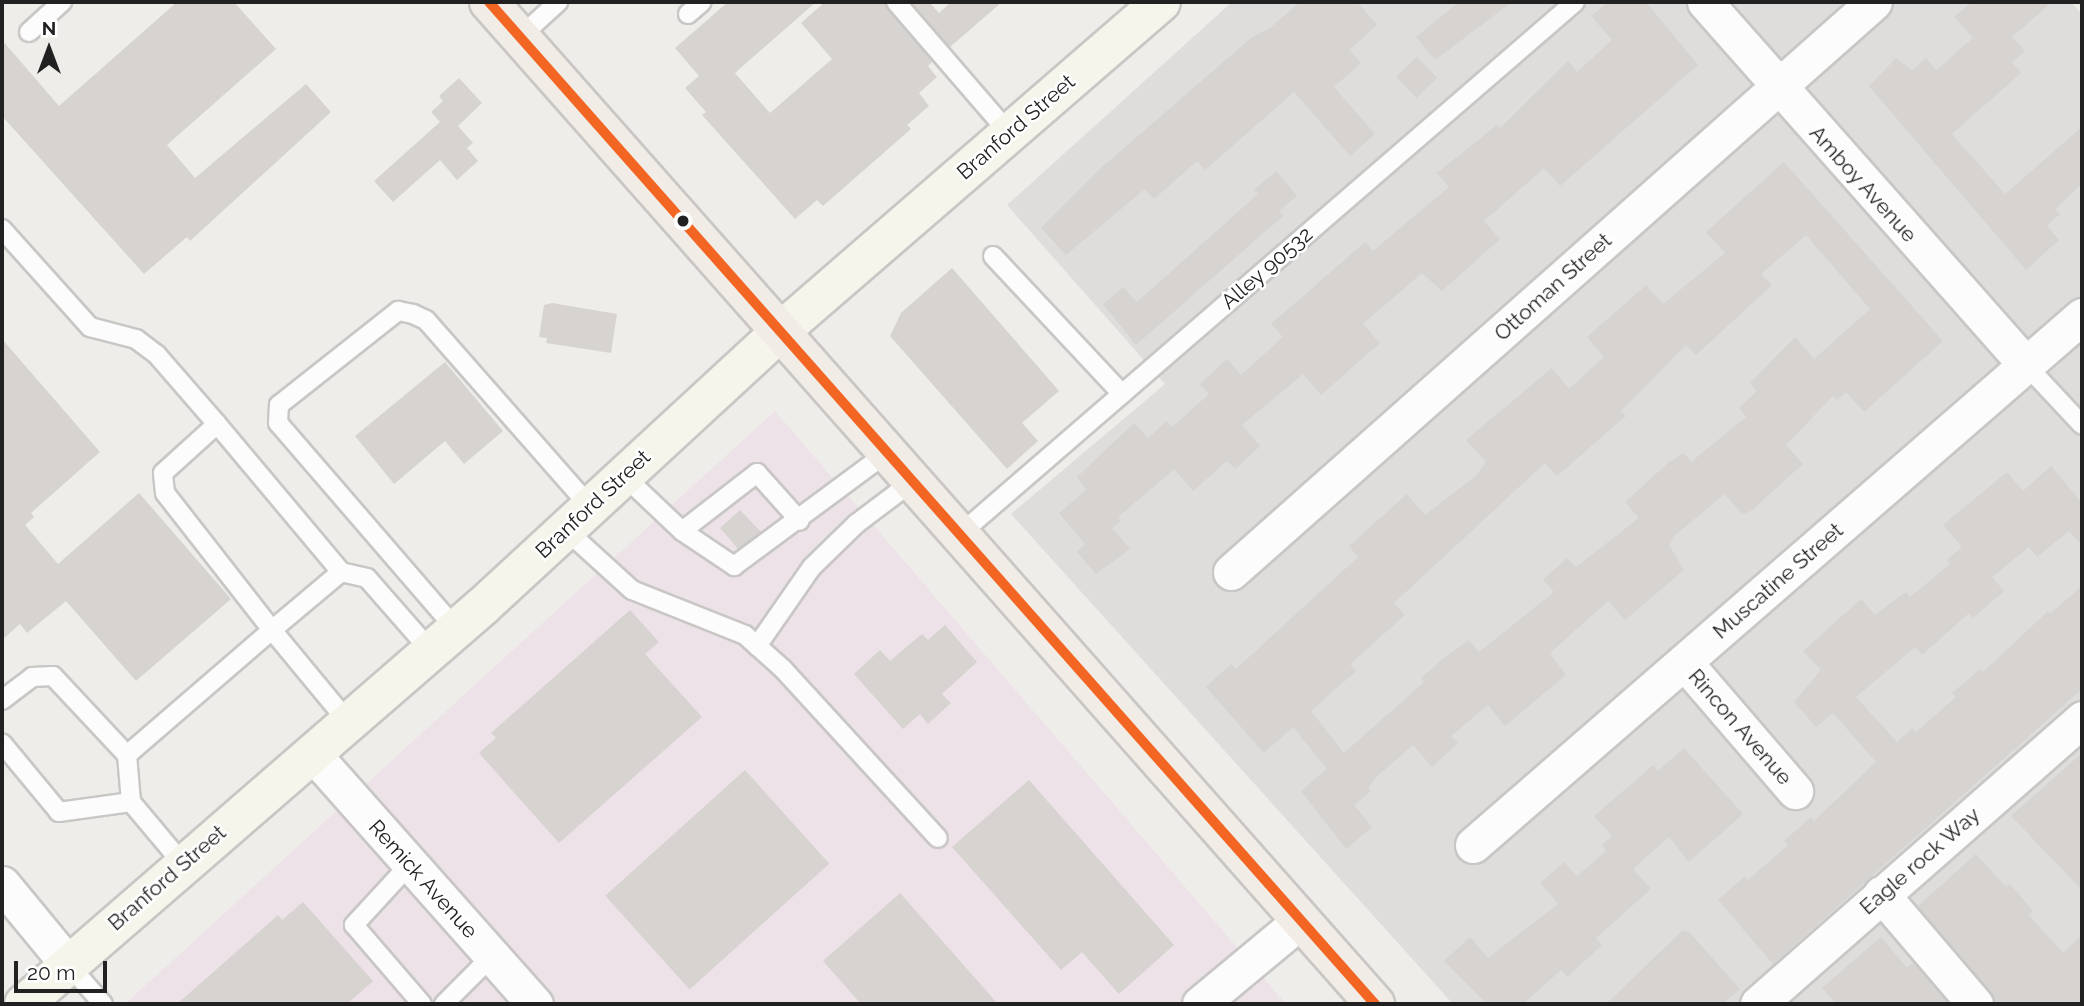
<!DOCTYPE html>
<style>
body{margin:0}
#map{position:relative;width:2084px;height:1006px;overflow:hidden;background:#efede9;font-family:Raleway,sans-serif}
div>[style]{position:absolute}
.residential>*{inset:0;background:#dedddb}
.industrial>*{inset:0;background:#ede2e8}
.building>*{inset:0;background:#d6d3d0;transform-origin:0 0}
.roads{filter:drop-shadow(2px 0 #c8c7c5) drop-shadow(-2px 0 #c8c7c5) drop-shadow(0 2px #c8c7c5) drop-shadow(0 -2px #c8c7c5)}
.lane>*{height:18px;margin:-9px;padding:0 9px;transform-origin:9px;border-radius:9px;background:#fdfcfc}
.street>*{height:35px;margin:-17.5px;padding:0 17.5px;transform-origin:17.5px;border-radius:17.5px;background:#fdfcfc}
.secondary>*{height:38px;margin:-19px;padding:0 19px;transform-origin:19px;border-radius:19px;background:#f5f5ec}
.primary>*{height:38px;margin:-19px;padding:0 19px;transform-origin:19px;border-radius:19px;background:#f2ece6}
.bus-1>*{height:10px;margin:-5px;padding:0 5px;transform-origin:5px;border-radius:5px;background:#f26522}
.dots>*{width:19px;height:19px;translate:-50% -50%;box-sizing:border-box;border:4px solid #fff;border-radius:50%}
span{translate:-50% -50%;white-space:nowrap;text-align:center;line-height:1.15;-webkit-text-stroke:5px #fff;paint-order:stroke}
.street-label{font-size:21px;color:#212121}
.frame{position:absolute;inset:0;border:4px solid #212121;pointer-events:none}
.north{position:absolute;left:14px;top:14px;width:70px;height:70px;-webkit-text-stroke:5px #fff;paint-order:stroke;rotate:0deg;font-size:19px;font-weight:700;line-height:28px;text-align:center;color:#212121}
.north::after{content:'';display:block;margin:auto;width:24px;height:32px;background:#212121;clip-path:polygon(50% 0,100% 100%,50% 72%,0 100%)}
.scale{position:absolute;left:14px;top:961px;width:93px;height:32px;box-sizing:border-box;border:4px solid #212121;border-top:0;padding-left:9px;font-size:21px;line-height:24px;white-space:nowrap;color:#212121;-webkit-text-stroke:5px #fff;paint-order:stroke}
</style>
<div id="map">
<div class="residential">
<i style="clip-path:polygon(1232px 2px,2071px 2px,2082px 14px,2082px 1004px,1453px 1004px,1011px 514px,1165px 384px,1007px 205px)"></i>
</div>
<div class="industrial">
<i style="clip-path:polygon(775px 411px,1286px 1004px,125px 1004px)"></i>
</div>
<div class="building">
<i style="clip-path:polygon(177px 2px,234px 2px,276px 49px,167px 145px,195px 178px,306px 84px,331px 112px,190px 241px,187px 237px,144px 274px,2px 116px,2px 40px,59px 106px)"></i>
<i style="clip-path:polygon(728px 2px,816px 2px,735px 73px,770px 113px,832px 59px,801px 23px,825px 2px,885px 2px,932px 62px,928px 66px,937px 77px,919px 93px,929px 106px,907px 125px,911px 129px,823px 206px,817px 200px,795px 219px,702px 115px,706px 112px,685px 88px,699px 76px,675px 48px)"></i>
<i style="clip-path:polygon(911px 2px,929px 2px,939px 13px,951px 2px,1002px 2px,950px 47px)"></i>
<i style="clip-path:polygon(1300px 2px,1357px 2px,1377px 25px,1349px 50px,1361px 63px,1334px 87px,1375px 134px,1350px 156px,1294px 92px,1205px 170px,1197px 161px,1154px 199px,1145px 189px,1066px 255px,1041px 228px,1101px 168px,1251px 38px,1270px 28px)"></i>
<i style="clip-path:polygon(1459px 2px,1512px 2px,1435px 60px,1416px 37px)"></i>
<i style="clip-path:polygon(1608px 2px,1646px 2px,1698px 65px,1560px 186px,1544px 168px,1484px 221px,1500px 239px,1442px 291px,1422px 273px,1363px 324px,1380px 343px,1321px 395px,1303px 374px,1242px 425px,1260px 446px,1240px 465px,1235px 469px,1227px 461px,1193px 491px,1174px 469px,1158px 483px,1118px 517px,1121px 521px,1112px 528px,1130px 549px,1096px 574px,1077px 552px,1085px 544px,1059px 513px,1086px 490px,1077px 477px,1134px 423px,1148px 438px,1167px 421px,1172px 427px,1209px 394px,1200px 384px,1227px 359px,1241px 375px,1283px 337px,1271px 324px,1365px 242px,1373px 251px,1449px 187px,1437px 173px,1497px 125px,1500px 128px,1568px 61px,1577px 72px,1612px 40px,1591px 16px)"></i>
<i style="clip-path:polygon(1972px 2px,2052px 2px,2012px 37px,2025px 51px,2012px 62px,2021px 73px,1952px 134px,1974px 159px,2005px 194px,2082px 127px,2082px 184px,2055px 209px,2060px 214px,2047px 226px,2059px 240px,2026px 270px,1869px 86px,1896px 58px,1912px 70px,1926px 58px,1936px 70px,1973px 38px,1954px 17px)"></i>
<i style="left:1417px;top:57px;width:29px;height:29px;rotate:46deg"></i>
<i style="clip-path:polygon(459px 78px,482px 103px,458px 126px,473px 143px,467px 148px,478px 161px,457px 180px,440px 160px,393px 202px,374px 181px,440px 122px,431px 112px,443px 101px,439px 96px)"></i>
<i style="clip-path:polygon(evenodd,1784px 162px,1943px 341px,1864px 412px,1846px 392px,1837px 400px,1833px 396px,1786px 445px,1803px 464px,1751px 511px,1742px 514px,1725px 494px,1674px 536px,1669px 545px,1684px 570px,1625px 620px,1608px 601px,1550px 653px,1566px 675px,1505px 726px,1488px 705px,1451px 736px,1458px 743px,1432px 767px,1413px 745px,1375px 778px,1368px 788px,1371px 791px,1354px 805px,1372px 827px,1346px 849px,1301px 791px,1327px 769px,1293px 727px,1264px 753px,1206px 687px,1231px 664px,1236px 669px,1358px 557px,1349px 546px,1407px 494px,1425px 515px,1476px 476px,1486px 462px,1466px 440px,1552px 368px,1569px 389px,1604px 357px,1587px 337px,1646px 285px,1663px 304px,1725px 253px,1706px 232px,1784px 162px,1806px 235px,1870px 309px,1814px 359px,1795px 337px,1750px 383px,1757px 391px,1739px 408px,1746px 417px,1691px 462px,1684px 453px,1669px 462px,1625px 502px,1639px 518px,1576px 567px,1567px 558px,1543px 580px,1554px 592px,1479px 652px,1469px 640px,1443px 659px,1421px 678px,1424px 682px,1344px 753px,1311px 711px,1356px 671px,1350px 664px,1405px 615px,1394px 603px,1545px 463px,1557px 476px,1626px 416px,1621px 411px,1686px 345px,1696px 355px,1772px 285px,1761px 274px,1806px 235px)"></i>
<i style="clip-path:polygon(1276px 171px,1297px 196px,1279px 211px,1283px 216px,1136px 345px,1103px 304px,1123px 287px,1137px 302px,1258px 194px,1254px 190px)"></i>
<i style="clip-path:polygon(952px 268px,1059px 391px,1022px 423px,1038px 441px,1007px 469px,890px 336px,901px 313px)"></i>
<i style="clip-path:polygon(552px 303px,617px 314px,611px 353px,546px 343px,547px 338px,539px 337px,544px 305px)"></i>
<i style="clip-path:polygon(2px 339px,100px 452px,31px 513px,34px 517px,25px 525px,58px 564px,139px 493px,231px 599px,136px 681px,66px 601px,27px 633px,20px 624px,2px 640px)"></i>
<i style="clip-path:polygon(445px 362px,503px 431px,464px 464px,445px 441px,394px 484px,355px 436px)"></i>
<i style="clip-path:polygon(2051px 466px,2082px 503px,2082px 546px,2069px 531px,2037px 557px,2029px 547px,1992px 577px,2004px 591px,1973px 618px,1969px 613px,1922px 655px,1915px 647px,1856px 697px,1897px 742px,1912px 728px,1916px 732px,1956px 697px,1952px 693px,1980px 669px,1983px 672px,2048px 611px,2050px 614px,2082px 586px,2082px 689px,1773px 964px,1718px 900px,1745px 876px,1748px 880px,1788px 845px,1784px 841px,1811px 817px,1814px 821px,1876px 762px,1833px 713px,1816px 727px,1794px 702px,1821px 670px,1803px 651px,1861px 599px,1875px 615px,1906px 592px,1910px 597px,1950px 564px,1947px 560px,1962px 547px,1943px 525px,2007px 472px,2023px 491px)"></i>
<i style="clip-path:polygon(740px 510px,761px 532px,738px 549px,720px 528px)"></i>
<i style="clip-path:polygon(630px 610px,659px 642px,645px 654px,702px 717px,559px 843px,479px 753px,496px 738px,491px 733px)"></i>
<i style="clip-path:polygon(945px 625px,977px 662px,942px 694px,951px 703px,928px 724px,920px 714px,903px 729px,854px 674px,880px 650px,890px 661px,922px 634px,928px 640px)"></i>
<i style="clip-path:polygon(1684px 748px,1743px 814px,1689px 862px,1669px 837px,1633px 869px,1651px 889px,1596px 938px,1602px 945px,1567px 977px,1561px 970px,1523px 1004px,1487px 1004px,1444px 961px,1470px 937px,1488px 958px,1558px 904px,1540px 883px,1564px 862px,1577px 876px,1606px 851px,1602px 845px,1612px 836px,1594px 816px,1653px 765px,1658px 771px)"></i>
<i style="clip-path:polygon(2082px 753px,2082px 890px,2011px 816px)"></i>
<i style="left:745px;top:770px;width:126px;height:188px;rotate:48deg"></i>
<i style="clip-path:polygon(1029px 780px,1174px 945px,1119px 994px,1082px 952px,1061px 970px,952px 847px)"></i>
<i style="clip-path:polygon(1976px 854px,2006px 887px,2010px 884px,2033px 911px,2029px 915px,2063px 953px,2082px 935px,2082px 1004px,1995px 1004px,1990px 991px,1918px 906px)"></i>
<i style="clip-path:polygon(900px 893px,998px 1004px,861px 1004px,823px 961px)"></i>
<i style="clip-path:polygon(303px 902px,373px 981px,347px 1004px,177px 1004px,278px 915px,282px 920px)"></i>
<i style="clip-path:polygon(1682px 931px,1689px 932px,1740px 989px,1722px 1004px,1606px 1004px)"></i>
<i style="clip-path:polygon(1881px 937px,1907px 968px,1913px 963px,1949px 1004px,1836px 1004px,1822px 988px)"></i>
</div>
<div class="roads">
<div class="lane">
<i style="left:896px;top:2px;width:173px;rotate:49.2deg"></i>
<i style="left:688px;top:14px;width:18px;rotate:-41deg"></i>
<i style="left:29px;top:32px;width:45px;rotate:-42.3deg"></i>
<i style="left:520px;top:37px;width:52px;rotate:-42.6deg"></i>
<i style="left:2px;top:229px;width:132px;rotate:48.1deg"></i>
<i style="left:90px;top:327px;width:48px;rotate:14.6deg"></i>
<i style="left:136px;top:339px;width:26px;rotate:37deg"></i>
<i style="left:157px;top:355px;width:91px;rotate:49deg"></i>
<i style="left:217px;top:424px;width:193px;rotate:50deg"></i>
<i style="left:341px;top:572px;width:90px;rotate:140deg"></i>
<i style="left:272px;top:630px;width:174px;rotate:-128deg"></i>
<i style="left:165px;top:493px;width:20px;rotate:-96deg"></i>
<i style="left:163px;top:473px;width:73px;rotate:-42.2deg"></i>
<i style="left:993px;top:256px;width:189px;rotate:46.9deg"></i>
<i style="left:2025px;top:364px;width:83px;rotate:46.9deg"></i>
<i style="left:624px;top:476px;width:80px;rotate:43.5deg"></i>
<i style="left:682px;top:531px;width:95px;rotate:-37.7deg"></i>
<i style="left:757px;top:473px;width:64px;rotate:48.1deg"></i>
<i style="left:566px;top:530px;width:89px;rotate:42.3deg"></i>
<i style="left:632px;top:590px;width:122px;rotate:21.7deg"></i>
<i style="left:745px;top:635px;width:51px;rotate:41.8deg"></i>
<i style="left:783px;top:669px;width:229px;rotate:47.5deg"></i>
<i style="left:682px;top:531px;width:63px;rotate:33.9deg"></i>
<i style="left:734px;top:566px;width:192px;rotate:-36.5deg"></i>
<i style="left:960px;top:534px;width:813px;rotate:-40.86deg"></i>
<i style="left:341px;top:572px;width:27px;rotate:13deg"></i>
<i style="left:367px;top:578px;width:97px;rotate:48.8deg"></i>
<i style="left:456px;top:629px;width:272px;rotate:-130.8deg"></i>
<i style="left:278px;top:423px;width:18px;rotate:-87deg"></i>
<i style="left:279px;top:405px;width:152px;rotate:-38.3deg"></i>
<i style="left:398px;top:311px;width:15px;rotate:11deg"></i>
<i style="left:413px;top:314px;width:14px;rotate:25deg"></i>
<i style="left:426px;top:320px;width:249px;rotate:48.7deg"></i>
<i style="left:757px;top:646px;width:96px;rotate:-55.2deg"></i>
<i style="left:812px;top:567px;width:62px;rotate:-44.3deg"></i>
<i style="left:856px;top:524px;width:71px;rotate:-37deg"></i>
<i style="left:2px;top:700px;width:38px;rotate:-37deg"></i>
<i style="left:32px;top:677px;width:21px;rotate:-3deg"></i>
<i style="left:53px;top:676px;width:108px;rotate:46.9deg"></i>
<i style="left:127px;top:755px;width:47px;rotate:85.1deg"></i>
<i style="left:131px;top:802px;width:73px;rotate:172.1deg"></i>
<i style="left:59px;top:812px;width:89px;rotate:-129.6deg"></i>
<i style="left:127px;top:755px;width:191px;rotate:-40.8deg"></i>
<i style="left:272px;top:630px;width:119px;rotate:50.4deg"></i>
<i style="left:131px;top:802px;width:81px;rotate:50deg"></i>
<i style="left:410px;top:864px;width:83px;rotate:132.6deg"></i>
<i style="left:354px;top:925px;width:104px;rotate:49.3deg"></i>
<i style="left:68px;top:964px;width:53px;rotate:48.8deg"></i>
<i style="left:444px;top:1004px;width:68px;rotate:-45deg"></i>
</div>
<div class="street">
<i style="left:1705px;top:2px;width:483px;rotate:48.5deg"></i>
<i style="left:1231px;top:572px;width:859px;rotate:-41.56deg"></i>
<i style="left:1685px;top:663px;width:169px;rotate:49.3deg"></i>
<i style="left:312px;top:753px;width:336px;rotate:48.4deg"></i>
<i style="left:1473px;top:845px;width:807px;rotate:-40.98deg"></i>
<i style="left:2px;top:884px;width:104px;rotate:50.5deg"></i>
<i style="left:1881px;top:894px;width:145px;rotate:49.5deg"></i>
<i style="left:1200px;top:1004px;width:130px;rotate:-39.7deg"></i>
<i style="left:1758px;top:1004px;width:432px;rotate:-41.3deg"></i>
</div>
<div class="secondary">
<i style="left:24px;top:1004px;width:608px;rotate:-40.93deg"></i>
<i style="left:483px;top:606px;width:407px;rotate:-42.7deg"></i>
<i style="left:782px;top:330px;width:501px;rotate:-40.87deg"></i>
</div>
<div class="primary">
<i style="left:489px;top:2px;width:1338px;rotate:48.52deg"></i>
</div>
</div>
<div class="bus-1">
<i style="left:489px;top:2px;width:1338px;rotate:48.52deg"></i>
</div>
<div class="dots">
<i style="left:683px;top:221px;background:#212121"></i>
</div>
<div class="street-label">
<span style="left:1016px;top:127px;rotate:-41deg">Branford Street</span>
<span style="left:1863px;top:184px;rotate:48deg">Amboy Avenue</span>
<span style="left:1267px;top:268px;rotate:-41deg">Alley 90532</span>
<span style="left:1553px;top:287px;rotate:-42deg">Ottoman Street</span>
<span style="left:593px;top:504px;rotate:-43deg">Branford Street</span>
<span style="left:1778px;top:581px;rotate:-41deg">Muscatine Street</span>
<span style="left:1740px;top:727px;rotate:49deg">Rincon Avenue</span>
<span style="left:1920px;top:861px;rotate:-41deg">Eagle rock Way</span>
<span style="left:167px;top:878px;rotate:-41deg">Branford Street</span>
<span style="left:423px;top:879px;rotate:48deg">Remick Avenue</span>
</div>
<div class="frame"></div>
<div class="north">N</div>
<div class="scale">20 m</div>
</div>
